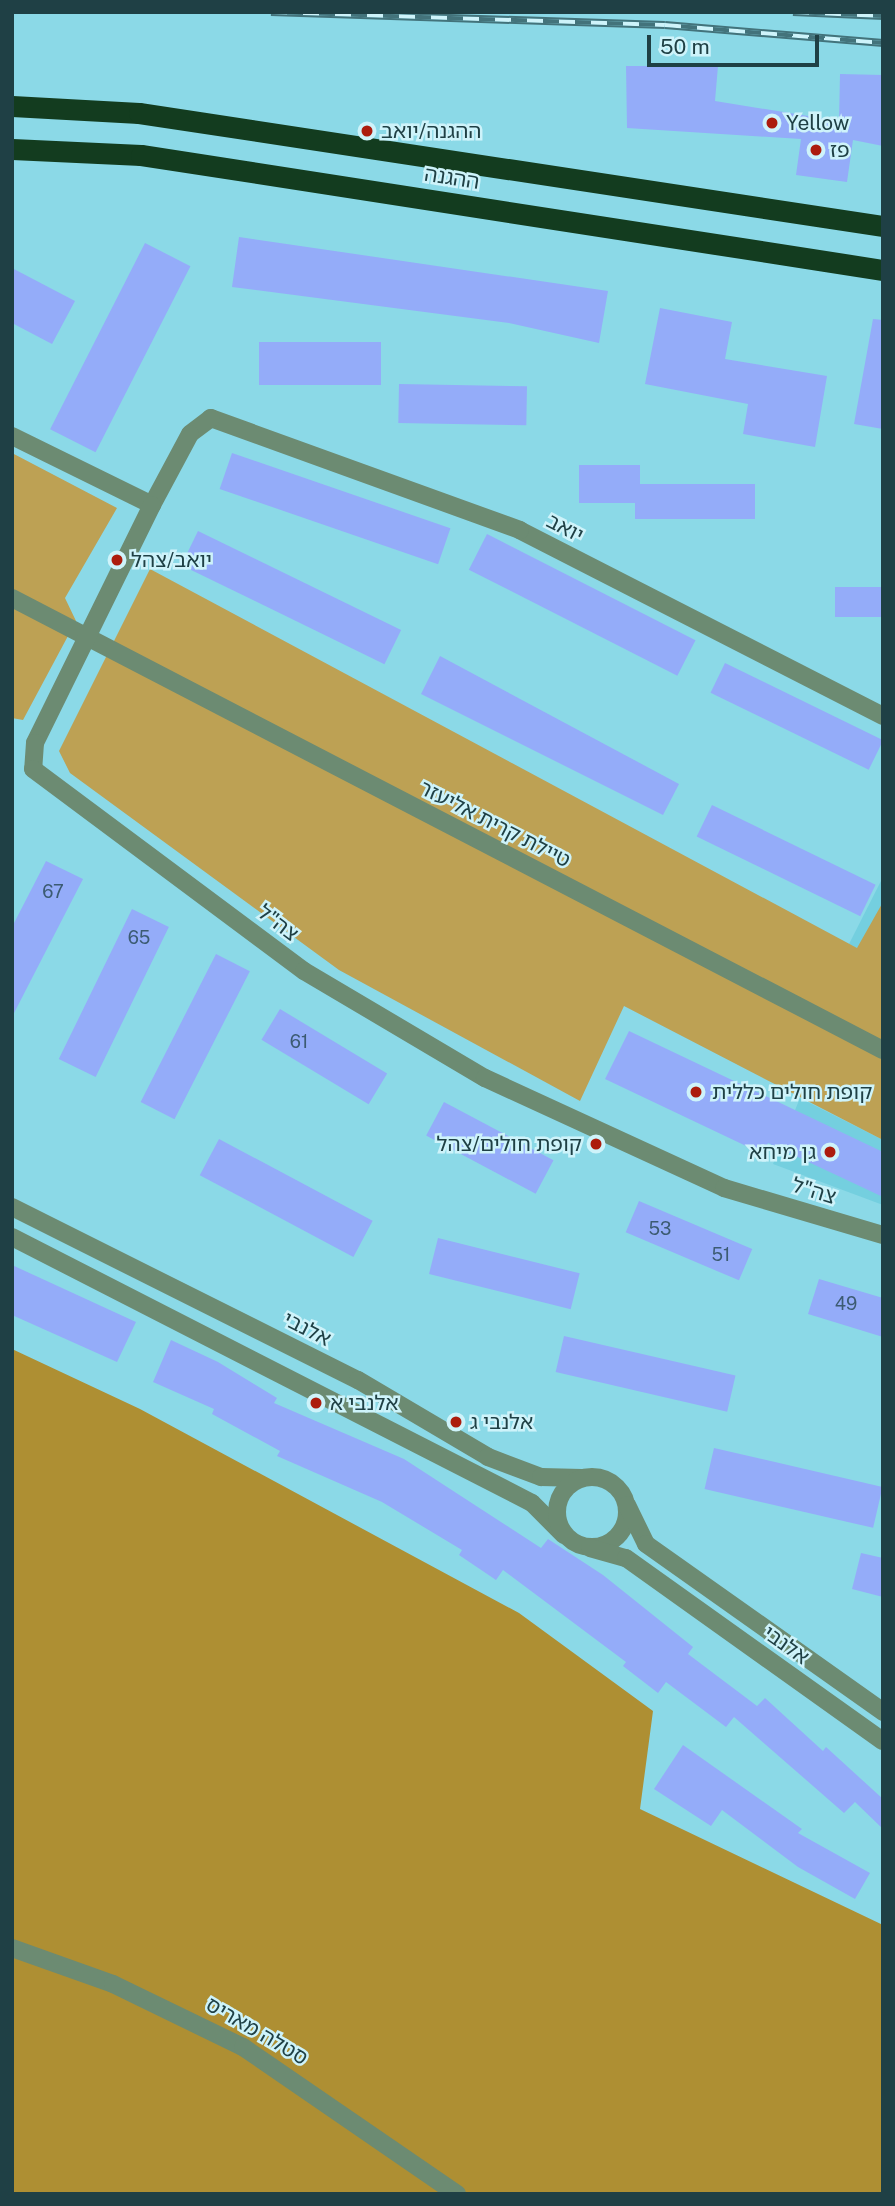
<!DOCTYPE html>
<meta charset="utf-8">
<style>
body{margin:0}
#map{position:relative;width:895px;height:2206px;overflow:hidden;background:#8bd9e7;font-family:"Public Sans","Noto Sans Hebrew",sans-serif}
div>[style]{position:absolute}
.built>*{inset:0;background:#74cfdf}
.green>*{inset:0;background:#bda154}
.forest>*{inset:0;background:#ae8f33}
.building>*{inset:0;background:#94acf9;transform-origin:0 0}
.minor>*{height:18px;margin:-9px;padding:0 9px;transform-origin:9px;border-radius:9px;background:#6c8b72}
.minor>.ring{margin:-9px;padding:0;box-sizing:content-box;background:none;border:18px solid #6c8b72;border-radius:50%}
.highway>*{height:21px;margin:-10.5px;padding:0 10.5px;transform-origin:10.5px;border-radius:10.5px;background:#133c1f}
.rail>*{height:8px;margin-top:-4px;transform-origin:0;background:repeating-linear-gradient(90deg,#cef3fa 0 16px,#43737b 0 32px);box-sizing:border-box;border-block:2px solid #43737b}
.dots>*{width:19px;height:19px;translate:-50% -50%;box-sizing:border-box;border:4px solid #cef3fa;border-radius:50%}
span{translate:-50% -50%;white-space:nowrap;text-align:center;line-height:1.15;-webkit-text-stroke:5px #cef3fa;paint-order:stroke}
.number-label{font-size:18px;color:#3c5b72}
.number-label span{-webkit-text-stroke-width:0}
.poi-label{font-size:21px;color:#1f4045}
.left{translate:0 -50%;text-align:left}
.right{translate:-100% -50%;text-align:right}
.street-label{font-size:21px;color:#1f4045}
.frame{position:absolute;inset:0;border:14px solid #1f4045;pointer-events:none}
.scale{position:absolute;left:647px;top:35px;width:172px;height:32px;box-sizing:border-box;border:4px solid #1f4045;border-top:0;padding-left:9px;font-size:21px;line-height:24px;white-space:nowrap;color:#1f4045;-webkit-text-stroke:5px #cef3fa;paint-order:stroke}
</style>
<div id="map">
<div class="built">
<i style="clip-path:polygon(883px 877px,883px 962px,849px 944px)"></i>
<i style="clip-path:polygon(800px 1098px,883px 1140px,883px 1205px,773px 1164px)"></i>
</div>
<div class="green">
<i style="clip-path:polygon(12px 453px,117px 508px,65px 598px,76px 621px,23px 720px,12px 718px)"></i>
<i style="clip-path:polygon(150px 569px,857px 948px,883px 902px,883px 1140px,624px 1006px,580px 1101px,339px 970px,70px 773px,59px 751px)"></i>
</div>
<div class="forest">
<i style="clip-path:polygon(12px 1349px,140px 1409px,519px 1613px,653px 1711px,640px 1809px,883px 1925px,883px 2194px,12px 2194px)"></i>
</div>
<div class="building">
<i style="clip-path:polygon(626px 66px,718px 66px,715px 101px,839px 121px,840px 74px,883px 75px,883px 146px,853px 140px,847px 182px,796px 175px,801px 139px,627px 128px)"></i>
<i style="clip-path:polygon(239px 237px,608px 291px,599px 343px,509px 323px,232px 287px)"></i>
<i style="left:145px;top:243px;width:51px;height:209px;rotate:27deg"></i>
<i style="clip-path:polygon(12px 268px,75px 301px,52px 344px,12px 323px)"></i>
<i style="clip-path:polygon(660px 308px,732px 322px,725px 359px,827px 376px,815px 447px,743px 434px,748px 404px,645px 384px)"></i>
<i style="clip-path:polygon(873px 319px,883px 320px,883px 429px,854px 424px)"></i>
<i style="left:381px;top:342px;width:43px;height:122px;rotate:90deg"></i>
<i style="left:399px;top:384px;width:128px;height:39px;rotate:1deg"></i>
<i style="left:232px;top:453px;width:231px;height:38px;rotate:19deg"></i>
<i style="clip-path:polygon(579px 465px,640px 465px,640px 484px,755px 484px,755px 519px,635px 519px,635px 503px,579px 503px)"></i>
<i style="left:198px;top:531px;width:226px;height:38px;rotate:26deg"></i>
<i style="left:487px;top:534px;width:234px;height:40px;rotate:27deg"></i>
<i style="left:835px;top:587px;width:48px;height:30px"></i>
<i style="clip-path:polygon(440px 656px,679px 784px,663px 815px,421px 694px)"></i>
<i style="left:725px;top:663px;width:176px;height:33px;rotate:26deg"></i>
<i style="left:712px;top:805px;width:182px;height:35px;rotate:26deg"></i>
<i style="clip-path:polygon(46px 861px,83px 879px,12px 1017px,12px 927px)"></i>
<i style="left:132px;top:909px;width:41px;height:167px;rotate:26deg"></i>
<i style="left:216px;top:954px;width:38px;height:166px;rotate:27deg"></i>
<i style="left:280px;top:1009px;width:125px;height:36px;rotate:31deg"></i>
<i style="clip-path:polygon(629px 1031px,883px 1152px,883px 1197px,768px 1143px,763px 1154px,605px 1079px)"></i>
<i style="left:444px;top:1102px;width:124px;height:38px;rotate:28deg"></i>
<i style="left:219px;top:1139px;width:174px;height:41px;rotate:28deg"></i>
<i style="left:639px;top:1201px;width:123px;height:34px;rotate:23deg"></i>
<i style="left:438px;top:1238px;width:146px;height:37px;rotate:14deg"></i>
<i style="clip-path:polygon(12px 1265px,136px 1322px,117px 1362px,12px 1315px)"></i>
<i style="clip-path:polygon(819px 1279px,883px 1298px,883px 1337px,808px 1314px)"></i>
<i style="left:564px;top:1336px;width:176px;height:37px;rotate:13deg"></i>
<i style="clip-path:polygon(171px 1340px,218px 1362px,277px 1398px,274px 1403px,404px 1459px,541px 1548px,548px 1539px,603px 1575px,693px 1647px,688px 1654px,757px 1706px,765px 1698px,823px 1751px,826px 1747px,883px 1799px,883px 1829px,855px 1802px,844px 1813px,734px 1717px,726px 1727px,666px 1682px,658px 1693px,623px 1666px,626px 1662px,503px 1570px,496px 1580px,459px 1555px,462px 1550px,382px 1502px,277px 1456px,280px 1451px,212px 1414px,214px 1409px,153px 1382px)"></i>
<i style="left:714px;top:1448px;width:173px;height:42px;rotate:13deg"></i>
<i style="clip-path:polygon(861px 1553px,883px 1558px,883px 1597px,852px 1589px)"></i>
<i style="clip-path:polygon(683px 1745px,802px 1829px,798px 1833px,870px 1873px,855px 1899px,798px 1867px,722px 1810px,711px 1826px,654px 1789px)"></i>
</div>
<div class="minor">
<i style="left:12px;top:436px;width:156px;rotate:26.2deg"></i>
<i style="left:12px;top:598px;width:981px;rotate:27.43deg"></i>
<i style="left:883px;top:716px;width:408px;rotate:-152.9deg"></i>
<i style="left:520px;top:530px;width:329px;rotate:-160.1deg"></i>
<i style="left:211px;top:418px;width:26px;rotate:143deg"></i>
<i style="left:190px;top:434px;width:81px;rotate:118.2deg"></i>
<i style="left:152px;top:505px;width:265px;rotate:116.2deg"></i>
<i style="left:35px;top:743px;width:26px;rotate:94deg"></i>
<i style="left:33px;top:769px;width:338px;rotate:36.7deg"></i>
<i style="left:304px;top:971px;width:210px;rotate:30.6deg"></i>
<i style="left:485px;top:1078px;width:263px;rotate:24.7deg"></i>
<i style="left:724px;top:1188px;width:166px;rotate:16.5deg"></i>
<i style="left:12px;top:1207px;width:387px;rotate:26.6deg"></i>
<i style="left:358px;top:1380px;width:151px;rotate:30.6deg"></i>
<i style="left:488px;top:1457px;width:57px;rotate:20.7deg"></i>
<i style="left:541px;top:1477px;width:41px;rotate:1.4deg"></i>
<i style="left:12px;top:1237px;width:584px;rotate:27.09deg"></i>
<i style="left:532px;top:1503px;width:45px;rotate:45deg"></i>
<i class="ring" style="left:557px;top:1477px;width:52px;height:52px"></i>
<i style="left:627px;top:1505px;width:43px;rotate:64deg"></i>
<i style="left:646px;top:1544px;width:291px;rotate:35.3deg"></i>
<i style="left:590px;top:1548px;width:37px;rotate:16deg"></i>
<i style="left:626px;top:1558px;width:315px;rotate:35.5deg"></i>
<i style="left:12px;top:1948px;width:107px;rotate:19.6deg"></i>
<i style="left:113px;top:1984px;width:144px;rotate:25.9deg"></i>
<i style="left:243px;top:2047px;width:260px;rotate:34.5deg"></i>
</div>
<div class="highway">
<i style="left:12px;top:106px;width:127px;rotate:3.2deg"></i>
<i style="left:139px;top:113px;width:753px;rotate:8.64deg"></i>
<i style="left:12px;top:149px;width:129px;rotate:2.7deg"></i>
<i style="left:141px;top:155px;width:751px;rotate:8.81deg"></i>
</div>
<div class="rail">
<i style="left:271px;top:12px;width:394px;rotate:1.9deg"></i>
<i style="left:665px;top:25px;width:219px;rotate:4.7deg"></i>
<i style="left:793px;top:12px;width:90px;rotate:2.5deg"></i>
</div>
<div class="dots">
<i style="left:772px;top:123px;background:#ac1c0d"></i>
<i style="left:367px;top:131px;background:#ac1c0d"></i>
<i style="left:816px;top:150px;background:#ac1c0d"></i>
<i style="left:117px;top:560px;background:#ac1c0d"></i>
<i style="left:696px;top:1092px;background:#ac1c0d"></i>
<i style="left:596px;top:1144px;background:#ac1c0d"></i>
<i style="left:830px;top:1152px;background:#ac1c0d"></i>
<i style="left:316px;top:1403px;background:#ac1c0d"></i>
<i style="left:456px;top:1422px;background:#ac1c0d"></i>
</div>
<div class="number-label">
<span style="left:53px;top:892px">67</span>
<span style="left:139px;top:938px">65</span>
<span style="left:299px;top:1042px">61</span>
<span style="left:660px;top:1229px">53</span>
<span style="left:721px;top:1255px">51</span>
<span style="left:846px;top:1304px">49</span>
</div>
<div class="poi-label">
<span class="left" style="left:786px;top:123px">Yellow</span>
<span class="left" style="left:381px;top:131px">ההגנה/יואב</span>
<span class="left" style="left:830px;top:150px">פז</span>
<span class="left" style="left:131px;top:560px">יואב/צהל</span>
<span class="left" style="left:712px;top:1092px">קופת חולים כללית</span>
<span class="right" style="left:582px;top:1144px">קופת חולים/צהל</span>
<span class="right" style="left:816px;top:1152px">גן מיחא</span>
<span class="left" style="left:330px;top:1403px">אלנבי א</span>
<span class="left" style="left:470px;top:1422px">אלנבי ג</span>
</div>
<div class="street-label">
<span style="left:452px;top:178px;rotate:9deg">ההגנה</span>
<span style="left:565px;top:528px;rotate:27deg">יואב</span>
<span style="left:495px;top:824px;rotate:27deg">טיילת קרית אליעזר</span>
<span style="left:278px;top:923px;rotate:37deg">צה"ל</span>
<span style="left:814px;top:1191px;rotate:17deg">צה"ל</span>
<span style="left:307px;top:1329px;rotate:27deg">אלנבי</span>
<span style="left:786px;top:1645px;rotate:35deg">אלנבי</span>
<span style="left:257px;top:2031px;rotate:30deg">סטלה מאריס</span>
</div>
<div class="frame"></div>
<div class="scale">50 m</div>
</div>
